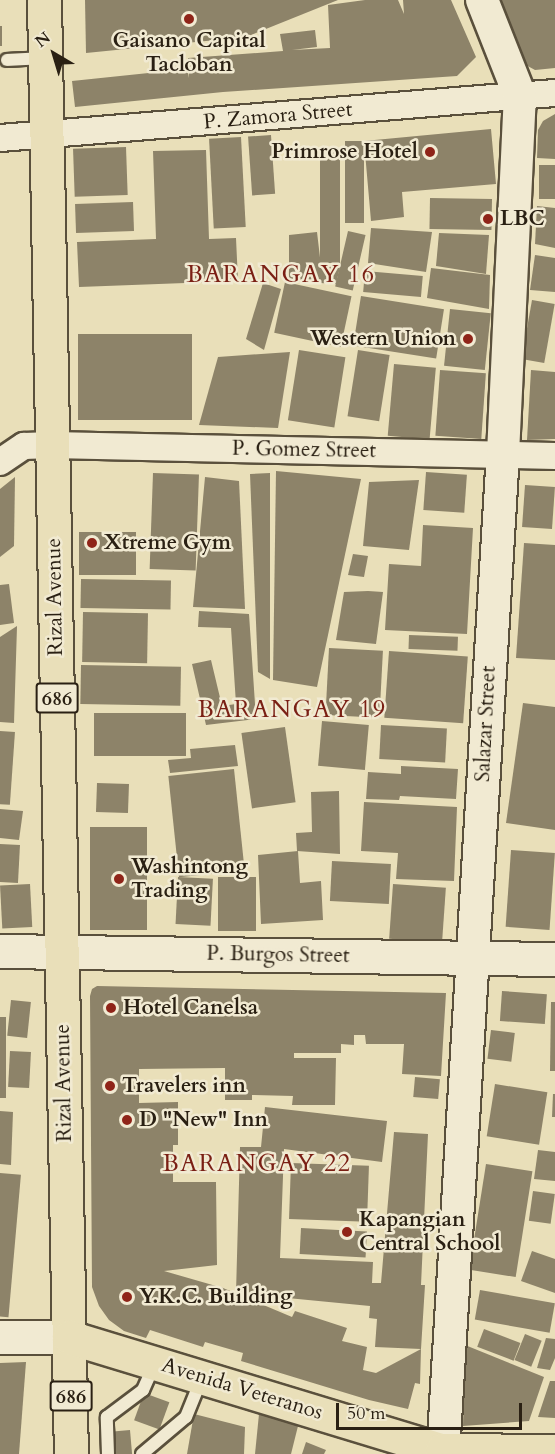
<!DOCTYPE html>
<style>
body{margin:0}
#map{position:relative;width:555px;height:1454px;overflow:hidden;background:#e9dfb9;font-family:Cardo,serif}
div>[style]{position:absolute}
.building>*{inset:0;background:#8d8369;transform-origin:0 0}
.roads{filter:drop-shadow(2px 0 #5a503c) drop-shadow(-2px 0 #5a503c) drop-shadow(0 2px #5a503c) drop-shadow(0 -2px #5a503c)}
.service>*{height:12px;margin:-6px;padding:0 6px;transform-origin:6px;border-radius:6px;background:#f1ead2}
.minor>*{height:26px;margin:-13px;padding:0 13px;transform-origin:13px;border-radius:13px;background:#f1ead2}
.tertiary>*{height:32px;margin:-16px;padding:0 16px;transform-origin:16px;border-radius:16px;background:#f1ead2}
.secondary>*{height:33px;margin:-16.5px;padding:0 16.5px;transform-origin:16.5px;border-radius:16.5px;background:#f1ead2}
.primary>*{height:33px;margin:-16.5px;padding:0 16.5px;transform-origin:16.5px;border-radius:16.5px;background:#e9dfb9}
.dots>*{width:16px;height:16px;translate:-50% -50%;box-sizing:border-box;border:3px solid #f1ead2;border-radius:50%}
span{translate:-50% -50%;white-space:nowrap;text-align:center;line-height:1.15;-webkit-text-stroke:5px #f1ead2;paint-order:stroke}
.shield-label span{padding:2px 4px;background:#f1ead2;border:2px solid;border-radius:4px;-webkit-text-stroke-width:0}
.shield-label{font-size:20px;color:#2a2013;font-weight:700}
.poi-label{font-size:21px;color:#2a2013;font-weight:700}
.right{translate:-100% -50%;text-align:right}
.left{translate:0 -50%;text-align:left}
.street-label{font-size:21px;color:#2a2013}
.quarter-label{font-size:24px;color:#7a1f14;letter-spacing:1.5px}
.north{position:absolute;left:24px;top:24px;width:60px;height:60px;-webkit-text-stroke:4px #f1ead2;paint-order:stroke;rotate:322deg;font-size:16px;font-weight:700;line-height:24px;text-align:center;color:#2a2013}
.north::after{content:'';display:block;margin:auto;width:21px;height:27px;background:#2a2013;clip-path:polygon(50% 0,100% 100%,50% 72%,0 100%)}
.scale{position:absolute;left:336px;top:1403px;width:186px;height:27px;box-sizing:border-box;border:3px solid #2a2013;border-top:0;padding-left:8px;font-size:18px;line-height:21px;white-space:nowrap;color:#2a2013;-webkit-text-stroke:4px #f1ead2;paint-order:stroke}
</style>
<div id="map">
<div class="building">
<i style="clip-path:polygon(85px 0,338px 0,246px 37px,86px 53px)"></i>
<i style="clip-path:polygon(365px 0,398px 0,404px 14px,403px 0,451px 0,476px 57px,457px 76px,223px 92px,75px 107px,72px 81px,187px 69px,189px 78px,188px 58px,283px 51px,280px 34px,315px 30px,317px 47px,292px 50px,330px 48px,328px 5px)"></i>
<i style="clip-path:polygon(496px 0,555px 0,555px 68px,535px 70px,524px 64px)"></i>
<i style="left:0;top:26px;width:2px;height:20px"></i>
<i style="clip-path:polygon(555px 114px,555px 159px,537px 158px,538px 130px,543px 121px)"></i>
<i style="clip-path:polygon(491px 129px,496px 184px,402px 192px,404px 217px,371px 221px,364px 141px)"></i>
<i style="left:271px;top:135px;width:59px;height:23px;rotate:86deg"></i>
<i style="left:241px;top:137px;width:90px;height:32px;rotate:87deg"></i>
<i style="left:345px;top:141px;width:19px;height:82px"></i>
<i style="left:126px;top:147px;width:48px;height:53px;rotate:88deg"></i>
<i style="left:320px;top:148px;width:20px;height:115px"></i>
<i style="clip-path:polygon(206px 150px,209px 239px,236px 238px,238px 281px,79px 287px,77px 242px,156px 239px,153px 151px)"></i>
<i style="left:539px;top:165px;width:16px;height:34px"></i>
<i style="left:430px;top:198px;width:62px;height:31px;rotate:1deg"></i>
<i style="left:133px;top:202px;width:29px;height:58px;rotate:88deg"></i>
<i style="clip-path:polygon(537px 206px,555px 208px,555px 248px,535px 244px)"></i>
<i style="clip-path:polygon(371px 228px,432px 232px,426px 272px,368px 263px)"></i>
<i style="left:348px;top:231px;width:18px;height:57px;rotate:13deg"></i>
<i style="clip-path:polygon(317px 232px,321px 266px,340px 267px,336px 284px,289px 281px,289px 235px)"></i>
<i style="clip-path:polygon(439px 233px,489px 235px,486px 274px,436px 266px)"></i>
<i style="clip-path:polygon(535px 255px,555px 258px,555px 292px,530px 290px)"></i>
<i style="clip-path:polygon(431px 268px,490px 275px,489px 309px,427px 298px)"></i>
<i style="left:365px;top:271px;width:58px;height:21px;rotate:5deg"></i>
<i style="left:285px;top:282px;width:68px;height:52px;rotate:12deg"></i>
<i style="clip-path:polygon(263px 283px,281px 289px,264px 350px,246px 339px)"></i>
<i style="left:361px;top:296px;width:84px;height:50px;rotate:9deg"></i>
<i style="left:532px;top:300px;width:23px;height:60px;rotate:10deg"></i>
<i style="left:450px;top:309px;width:41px;height:57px;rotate:6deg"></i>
<i style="left:192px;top:334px;width:86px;height:114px;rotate:90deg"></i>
<i style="left:299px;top:350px;width:47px;height:71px;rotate:9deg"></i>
<i style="left:358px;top:350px;width:32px;height:67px;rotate:9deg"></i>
<i style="clip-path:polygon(290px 352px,278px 428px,199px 425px,218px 357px)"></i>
<i style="left:394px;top:364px;width:42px;height:72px;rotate:5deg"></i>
<i style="left:440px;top:370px;width:46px;height:66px;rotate:4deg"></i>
<i style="clip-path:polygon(531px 370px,555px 372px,555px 439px,527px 440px)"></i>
<i style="clip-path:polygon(276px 471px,361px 479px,317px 687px,273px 680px)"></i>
<i style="left:426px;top:472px;width:41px;height:38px;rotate:4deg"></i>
<i style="left:153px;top:473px;width:46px;height:96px;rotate:2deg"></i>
<i style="clip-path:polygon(270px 473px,270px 679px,258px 672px,250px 474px)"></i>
<i style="clip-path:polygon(15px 477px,14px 546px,0 557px,0 489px)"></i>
<i style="clip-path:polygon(205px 477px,239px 481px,245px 609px,193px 607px)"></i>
<i style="clip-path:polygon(419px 480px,409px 550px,363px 546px,369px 482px)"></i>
<i style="left:525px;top:485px;width:30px;height:42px;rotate:4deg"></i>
<i style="clip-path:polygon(423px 525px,473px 528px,467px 634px,385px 630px,389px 564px,421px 566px)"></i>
<i style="left:79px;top:532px;width:57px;height:43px"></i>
<i style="clip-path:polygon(524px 543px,555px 545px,555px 660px,516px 658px)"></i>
<i style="clip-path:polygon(353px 554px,368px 556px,364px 577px,348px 575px)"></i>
<i style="left:81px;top:579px;width:90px;height:29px;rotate:1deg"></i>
<i style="clip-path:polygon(9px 584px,14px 623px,0 625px,0 585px)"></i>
<i style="clip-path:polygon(368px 591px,383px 592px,376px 644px,336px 640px,344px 592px)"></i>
<i style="clip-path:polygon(199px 611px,249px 614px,256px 719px,206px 725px,192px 664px,211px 660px,222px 706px,236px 704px,231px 628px,198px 627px)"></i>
<i style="left:83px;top:612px;width:65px;height:50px;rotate:1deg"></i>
<i style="clip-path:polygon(17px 626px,14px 723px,0 722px,0 637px)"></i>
<i style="left:409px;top:635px;width:49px;height:14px;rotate:2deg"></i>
<i style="left:329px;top:648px;width:54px;height:67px;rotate:3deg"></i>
<i style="left:389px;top:651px;width:79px;height:67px;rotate:4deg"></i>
<i style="left:81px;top:665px;width:100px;height:39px;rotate:1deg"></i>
<i style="clip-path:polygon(523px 703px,555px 707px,555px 830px,506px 823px)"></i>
<i style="left:186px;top:713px;width:43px;height:92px;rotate:90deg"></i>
<i style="left:322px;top:721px;width:47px;height:45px;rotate:5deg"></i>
<i style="left:381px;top:725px;width:66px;height:34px;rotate:3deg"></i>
<i style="left:285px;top:727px;width:76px;height:44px;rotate:82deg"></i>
<i style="left:0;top:731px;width:15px;height:73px;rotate:4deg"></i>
<i style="clip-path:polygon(235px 745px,238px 766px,170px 773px,168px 760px,191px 758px,190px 749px)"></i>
<i style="clip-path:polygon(401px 766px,458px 769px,456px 799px,400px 796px,399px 800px,366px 799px,368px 772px,401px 774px)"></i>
<i style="left:234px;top:769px;width:102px;height:66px;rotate:84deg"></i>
<i style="left:97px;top:783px;width:32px;height:29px;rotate:2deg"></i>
<i style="clip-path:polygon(339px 791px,340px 854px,297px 851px,296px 833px,312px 832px,311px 792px)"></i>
<i style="clip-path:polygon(364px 802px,457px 807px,454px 881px,396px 879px,398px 853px,361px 851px)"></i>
<i style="clip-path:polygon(0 809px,23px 811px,19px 840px,0 838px)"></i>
<i style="left:147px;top:827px;width:103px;height:57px;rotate:90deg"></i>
<i style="left:0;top:844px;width:20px;height:38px;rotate:3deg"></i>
<i style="left:511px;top:850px;width:44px;height:77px;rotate:4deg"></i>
<i style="clip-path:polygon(298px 851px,300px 883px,321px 881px,323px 920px,261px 924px,258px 855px)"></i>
<i style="left:332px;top:861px;width:59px;height:40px;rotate:3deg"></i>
<i style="left:178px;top:877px;width:35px;height:47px;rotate:3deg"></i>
<i style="left:218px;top:877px;width:38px;height:54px"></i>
<i style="left:30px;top:884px;width:43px;height:30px;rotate:87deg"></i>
<i style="left:393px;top:884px;width:53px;height:55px;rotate:4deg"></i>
<i style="clip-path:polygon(97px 986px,446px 993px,441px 1076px,402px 1074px,404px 1044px,366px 1044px,365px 1035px,354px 1035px,354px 1045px,341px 1044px,341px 1053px,294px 1053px,294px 1058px,336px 1058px,335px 1105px,292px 1105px,293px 1096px,252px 1095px,252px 1100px,225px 1100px,225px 1068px,139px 1069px,139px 1103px,178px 1102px,178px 1145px,173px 1145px,173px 1182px,216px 1182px,217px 1265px,164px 1271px,223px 1288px,292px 1317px,295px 1311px,347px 1328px,342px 1341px,367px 1347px,363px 1370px,376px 1373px,421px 1349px,420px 1384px,415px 1383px,408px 1409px,369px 1400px,241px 1361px,243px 1353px,205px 1342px,203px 1347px,150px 1330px,146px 1338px,124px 1331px,109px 1320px,99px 1306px,92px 1287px,90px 996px,92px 989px)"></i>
<i style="left:502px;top:991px;width:45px;height:30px;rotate:4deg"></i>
<i style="left:11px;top:1000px;width:20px;height:36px;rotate:6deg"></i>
<i style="clip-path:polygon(551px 1002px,555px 1002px,555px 1071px,550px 1071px)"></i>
<i style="left:0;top:1017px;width:6px;height:81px"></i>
<i style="left:491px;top:1030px;width:24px;height:29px;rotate:7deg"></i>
<i style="left:10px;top:1051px;width:21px;height:36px;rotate:3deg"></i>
<i style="left:415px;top:1077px;width:25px;height:20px;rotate:5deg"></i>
<i style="left:495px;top:1084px;width:53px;height:53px;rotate:9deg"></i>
<i style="clip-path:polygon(553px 1094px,555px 1094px,555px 1117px,552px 1117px)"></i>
<i style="clip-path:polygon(265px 1107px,387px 1121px,382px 1162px,284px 1149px,280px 1258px,373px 1262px,372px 1283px,381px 1283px,394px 1132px,428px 1134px,421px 1285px,425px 1285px,421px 1349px,375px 1347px,377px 1319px,369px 1318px,370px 1306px,236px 1293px,240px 1147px,261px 1147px)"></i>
<i style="clip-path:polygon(0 1111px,13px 1112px,11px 1165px,0 1164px)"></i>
<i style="clip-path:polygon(538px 1150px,555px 1152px,555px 1181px,534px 1179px)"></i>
<i style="left:291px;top:1163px;width:78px;height:56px;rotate:2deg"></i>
<i style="left:486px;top:1164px;width:47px;height:107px;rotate:9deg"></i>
<i style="left:0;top:1173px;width:21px;height:143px;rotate:5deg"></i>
<i style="left:533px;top:1191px;width:22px;height:30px;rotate:8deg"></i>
<i style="left:301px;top:1228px;width:66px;height:26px;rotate:3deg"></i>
<i style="clip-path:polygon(532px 1251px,555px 1259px,555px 1293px,521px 1281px)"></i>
<i style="left:480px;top:1290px;width:76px;height:30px;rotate:10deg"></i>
<i style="left:484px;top:1329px;width:39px;height:19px;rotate:21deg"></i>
<i style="left:525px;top:1334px;width:18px;height:28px;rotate:22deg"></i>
<i style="clip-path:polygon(546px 1338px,555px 1339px,555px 1358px,550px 1370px,537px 1368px)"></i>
<i style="clip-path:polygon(465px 1345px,544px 1377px,529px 1421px,463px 1426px)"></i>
<i style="clip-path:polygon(26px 1362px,19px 1454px,0 1454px,0 1363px)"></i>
<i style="clip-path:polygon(550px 1381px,555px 1381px,555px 1418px,538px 1417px)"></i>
<i style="left:144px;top:1393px;width:27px;height:29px;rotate:20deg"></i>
<i style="clip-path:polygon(194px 1414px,245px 1427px,244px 1454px,187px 1454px)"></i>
<i style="clip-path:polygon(259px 1414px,298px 1426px,291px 1454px,255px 1454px)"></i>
<i style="left:130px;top:1430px;width:24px;height:28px;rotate:85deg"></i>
<i style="clip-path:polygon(306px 1442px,326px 1450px,324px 1454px,302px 1454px)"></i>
</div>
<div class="roads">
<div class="service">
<i style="left:7px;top:60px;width:37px;rotate:-3deg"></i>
<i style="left:108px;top:1454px;width:37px;rotate:-92deg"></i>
<i style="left:107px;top:1417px;width:45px;rotate:-36.9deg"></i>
<i style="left:143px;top:1390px;width:27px;rotate:-66deg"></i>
<i style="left:142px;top:1454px;width:57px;rotate:-40.1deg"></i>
<i style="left:186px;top:1417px;width:40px;rotate:-68deg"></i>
</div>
<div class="minor">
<i style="left:0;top:138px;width:557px;rotate:-4.64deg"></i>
<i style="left:0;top:462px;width:29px;rotate:-34deg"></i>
<i style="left:24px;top:446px;width:28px;rotate:-2deg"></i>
<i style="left:52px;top:445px;width:503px;rotate:1.25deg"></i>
</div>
<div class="tertiary">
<i style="left:443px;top:1454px;width:1002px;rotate:-86.57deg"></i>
<i style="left:503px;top:454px;width:358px;rotate:-87.3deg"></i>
<i style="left:520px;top:96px;width:103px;rotate:-111.6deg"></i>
</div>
<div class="secondary">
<i style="left:0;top:951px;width:555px;rotate:0.83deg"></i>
<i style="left:0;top:1337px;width:69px"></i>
</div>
<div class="primary">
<i style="left:44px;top:0;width:1454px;rotate:88.94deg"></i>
<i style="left:69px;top:1337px;width:390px;rotate:16.9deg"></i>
<i style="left:442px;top:1450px;width:113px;rotate:0.5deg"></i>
</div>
</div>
<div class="dots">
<i style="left:189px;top:19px;background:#8f2418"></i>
<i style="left:430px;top:152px;background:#8f2418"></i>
<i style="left:488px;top:219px;background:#8f2418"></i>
<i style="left:468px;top:339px;background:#8f2418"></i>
<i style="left:92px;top:543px;background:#8f2418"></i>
<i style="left:119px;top:879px;background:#8f2418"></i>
<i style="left:111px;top:1008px;background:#8f2418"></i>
<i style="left:110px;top:1086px;background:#8f2418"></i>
<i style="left:127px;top:1120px;background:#8f2418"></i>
<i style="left:347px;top:1232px;background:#8f2418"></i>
<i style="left:127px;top:1297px;background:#8f2418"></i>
</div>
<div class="shield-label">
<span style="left:57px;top:698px">686</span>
<span style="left:71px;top:1396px">686</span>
</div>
<div class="poi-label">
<span style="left:189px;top:53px">Gaisano Capital<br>Tacloban</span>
<span class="right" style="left:418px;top:152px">Primrose Hotel</span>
<span class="left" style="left:500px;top:219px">LBC</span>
<span class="right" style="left:456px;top:339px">Western Union</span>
<span class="left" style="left:104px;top:543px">Xtreme Gym</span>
<span class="left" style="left:131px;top:879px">Washintong<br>Trading</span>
<span class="left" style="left:123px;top:1008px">Hotel Canelsa</span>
<span class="left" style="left:122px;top:1086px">Travelers inn</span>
<span class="left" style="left:139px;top:1120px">D "New" Inn</span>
<span class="left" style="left:359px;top:1232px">Kapangian<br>Central School</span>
<span class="left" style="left:139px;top:1297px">Y.K.C. Building</span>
</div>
<div class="street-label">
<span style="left:278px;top:116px;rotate:-5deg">P. Zamora Street</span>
<span style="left:304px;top:450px;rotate:1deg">P. Gomez Street</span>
<span style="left:55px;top:597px;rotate:-91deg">Rizal Avenue</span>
<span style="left:486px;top:724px;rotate:-87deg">Salazar Street</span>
<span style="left:278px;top:955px;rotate:1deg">P. Burgos Street</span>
<span style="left:64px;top:1083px;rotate:-91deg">Rizal Avenue</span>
<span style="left:242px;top:1389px;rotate:17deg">Avenida Veteranos</span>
</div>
<div class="quarter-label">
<span style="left:281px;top:275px">BARANGAY 16</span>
<span style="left:292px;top:710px">BARANGAY 19</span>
<span style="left:257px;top:1164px">BARANGAY 22</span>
</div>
<div class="north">N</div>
<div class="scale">50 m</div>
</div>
